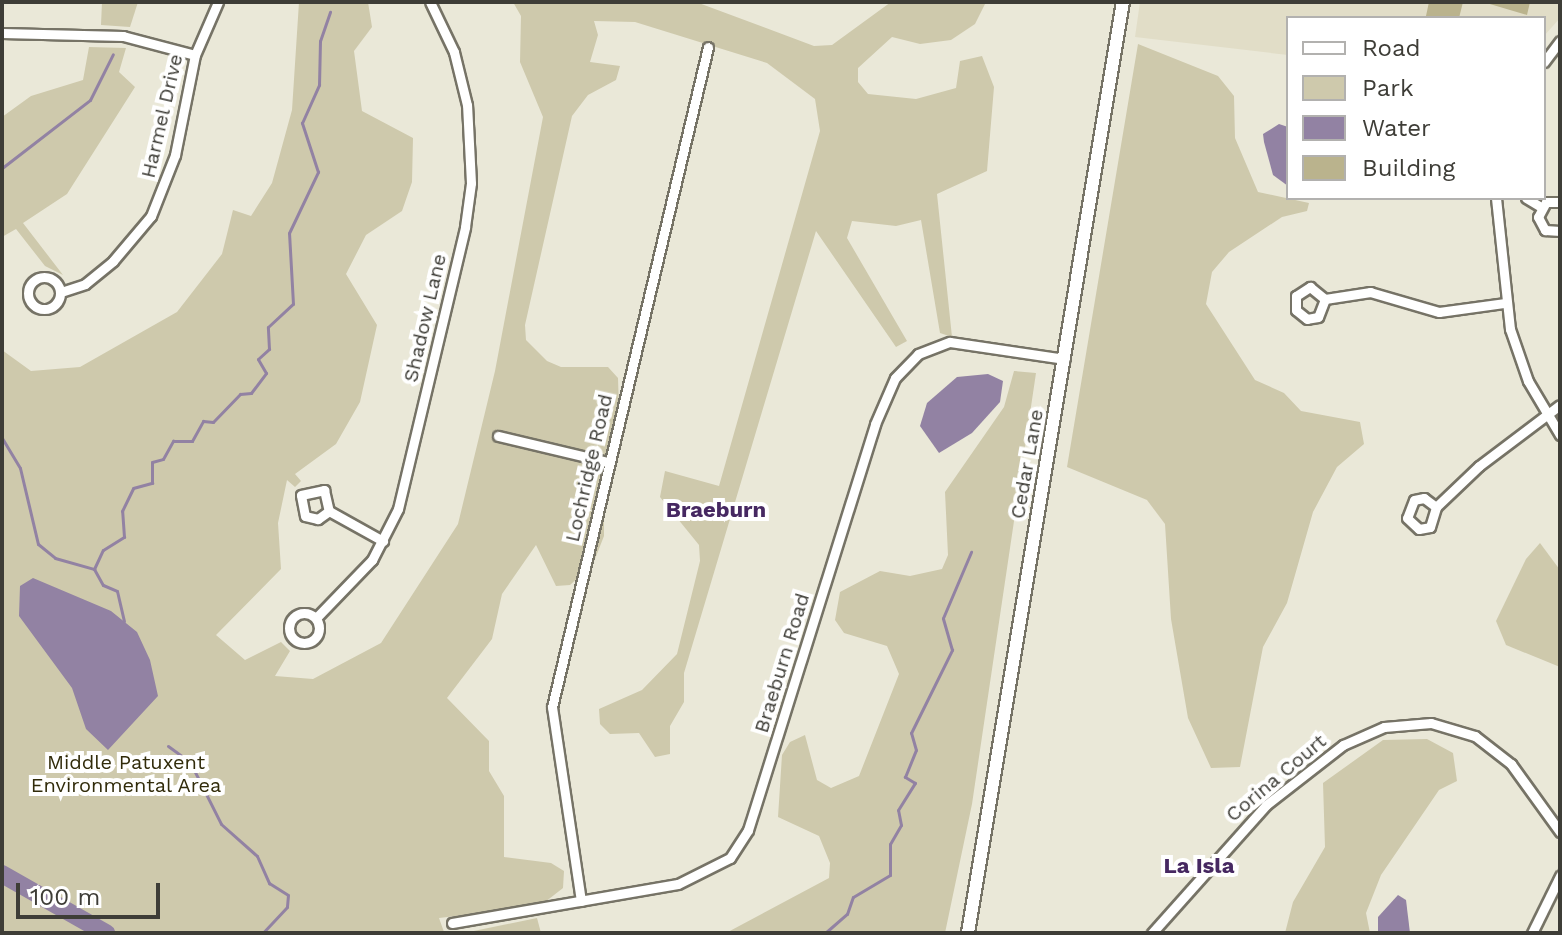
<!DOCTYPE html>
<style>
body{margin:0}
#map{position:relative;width:1562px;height:935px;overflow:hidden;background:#eae8d8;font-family:"Work Sans",sans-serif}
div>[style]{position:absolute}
.built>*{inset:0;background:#e1ddc7}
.green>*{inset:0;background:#cec9ac}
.water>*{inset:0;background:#9282a3}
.stream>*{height:3px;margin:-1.5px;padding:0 1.5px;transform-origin:1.5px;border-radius:1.5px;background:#9282a3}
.river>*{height:18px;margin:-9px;padding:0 9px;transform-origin:9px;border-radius:9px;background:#9282a3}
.building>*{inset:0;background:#bab38d}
.roads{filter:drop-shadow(2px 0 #767366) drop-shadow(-2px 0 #767366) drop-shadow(0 2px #767366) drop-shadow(0 -2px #767366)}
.minor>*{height:9px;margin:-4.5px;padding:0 4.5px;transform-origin:4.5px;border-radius:4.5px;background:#fff}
.minor>.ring{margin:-4.5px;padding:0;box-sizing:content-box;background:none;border:9px solid #fff;border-radius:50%}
.secondary>*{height:12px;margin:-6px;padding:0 6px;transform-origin:6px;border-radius:6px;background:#fff}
span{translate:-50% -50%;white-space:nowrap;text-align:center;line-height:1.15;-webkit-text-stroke:8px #fff;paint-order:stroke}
.street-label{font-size:20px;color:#3e3d37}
.park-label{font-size:20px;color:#312b0a}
.neighbourhood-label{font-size:22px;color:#462861;font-weight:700}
.frame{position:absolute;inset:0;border:4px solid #3e3d37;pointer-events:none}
.legend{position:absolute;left:1286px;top:16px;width:260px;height:184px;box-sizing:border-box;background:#fff;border:2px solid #b2b1af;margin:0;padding:10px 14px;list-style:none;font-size:24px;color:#3e3d37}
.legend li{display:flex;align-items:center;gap:16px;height:40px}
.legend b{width:40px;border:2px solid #b2b1af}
.scale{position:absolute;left:16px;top:883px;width:144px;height:36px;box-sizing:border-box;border:4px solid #3e3d37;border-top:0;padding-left:10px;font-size:24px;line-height:28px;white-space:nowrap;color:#3e3d37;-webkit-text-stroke:6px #fff;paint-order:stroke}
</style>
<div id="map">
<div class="built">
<i style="clip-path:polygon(1140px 2px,1560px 2px,1560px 18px,1544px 36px,1544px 18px,1288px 18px,1288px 55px,1135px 37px)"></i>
</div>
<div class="green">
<i style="clip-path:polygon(102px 2px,138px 2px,130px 27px,101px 25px)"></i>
<i style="clip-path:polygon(299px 2px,368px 2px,372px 27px,354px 51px,362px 111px,413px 138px,412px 182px,402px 211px,366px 235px,346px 274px,377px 325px,360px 402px,336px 444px,295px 474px,301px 481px,295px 487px,287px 480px,278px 523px,281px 569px,216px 635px,245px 660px,281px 642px,290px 651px,275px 676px,313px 679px,381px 643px,458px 524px,495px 371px,543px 117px,520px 62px,521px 16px,513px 2px,696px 2px,814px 46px,832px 45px,891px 2px,986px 2px,975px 24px,951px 40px,920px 44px,892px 37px,858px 68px,858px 82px,868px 94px,916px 99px,956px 88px,960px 61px,982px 56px,994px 87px,987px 171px,937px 194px,952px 337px,940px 333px,921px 220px,896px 226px,852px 221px,847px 238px,907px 341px,896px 347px,816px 231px,684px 673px,684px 702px,670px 726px,670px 754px,655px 757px,639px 733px,610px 734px,600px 724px,599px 709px,642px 690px,677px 654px,700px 561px,699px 545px,660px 497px,665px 471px,719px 486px,820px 131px,815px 99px,767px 63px,635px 22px,594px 21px,598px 35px,590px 62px,620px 66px,616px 80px,588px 95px,572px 116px,525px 325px,526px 340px,547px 361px,561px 367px,608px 367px,618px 378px,619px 409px,604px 460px,604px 536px,593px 564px,570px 585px,556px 586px,536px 545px,502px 594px,492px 639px,447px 698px,489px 741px,489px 771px,504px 796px,504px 857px,551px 863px,564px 871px,563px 888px,540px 906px,439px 918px,444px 932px,452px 933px,2px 933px,2px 350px,31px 371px,80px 367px,177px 312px,222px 254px,233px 210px,251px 216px,272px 183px,292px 110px)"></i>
<i style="clip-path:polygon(1138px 44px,1218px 76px,1234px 96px,1235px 138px,1258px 192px,1309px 203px,1307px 211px,1282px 217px,1229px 252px,1212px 272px,1206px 304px,1255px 380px,1284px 393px,1301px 411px,1360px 422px,1364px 444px,1337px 467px,1313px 512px,1287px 603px,1263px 647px,1240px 767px,1211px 768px,1188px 718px,1171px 619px,1165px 524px,1147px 500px,1067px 467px)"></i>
<i style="clip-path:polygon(89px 47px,126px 48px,119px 72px,135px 87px,67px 194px,23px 223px,63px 275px,45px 266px,16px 229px,2px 237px,2px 117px,31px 96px,83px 80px)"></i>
<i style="clip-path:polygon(1014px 371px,1036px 373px,972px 804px,945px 933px,726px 933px,829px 878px,830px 863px,819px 836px,778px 817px,782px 755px,790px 742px,805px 735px,817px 780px,831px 788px,859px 776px,899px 674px,887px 646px,844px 633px,835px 620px,840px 592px,880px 571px,910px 576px,942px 569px,948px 555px,945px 492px,1004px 407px)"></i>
<i style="clip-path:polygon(1540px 543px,1560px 570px,1560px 667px,1506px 645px,1496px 621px,1526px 559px)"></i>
<i style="clip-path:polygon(1427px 739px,1453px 753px,1457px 781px,1439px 790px,1381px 875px,1366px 913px,1370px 933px,1285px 933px,1293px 902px,1325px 847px,1323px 783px,1383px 740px)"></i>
<i style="clip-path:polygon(537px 918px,541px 933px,464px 933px)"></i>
</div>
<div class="water">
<i style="clip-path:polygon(1279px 124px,1288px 127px,1288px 186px,1273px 175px,1264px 142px,1263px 134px)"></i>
<i style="clip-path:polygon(988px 374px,1003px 381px,1000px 402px,972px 433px,939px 453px,920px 426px,927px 403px,957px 377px)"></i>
<i style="clip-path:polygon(33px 578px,111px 611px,137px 632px,150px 660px,158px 696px,108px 750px,86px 729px,72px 688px,19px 616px,20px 586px)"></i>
<i style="clip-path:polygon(1398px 895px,1406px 900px,1410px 933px,1378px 933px,1378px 917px)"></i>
</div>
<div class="stream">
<i style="left:2px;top:168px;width:111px;rotate:-37.7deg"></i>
<i style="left:90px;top:100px;width:51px;rotate:-63.4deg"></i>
<i style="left:2px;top:438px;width:35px;rotate:59deg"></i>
<i style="left:20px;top:468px;width:78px;rotate:76.7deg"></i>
<i style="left:38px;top:544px;width:22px;rotate:39deg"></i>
<i style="left:55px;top:558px;width:41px;rotate:15.8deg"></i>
<i style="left:94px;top:569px;width:18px;rotate:61deg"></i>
<i style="left:103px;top:585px;width:15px;rotate:23deg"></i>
<i style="left:117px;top:591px;width:31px;rotate:77deg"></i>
<i style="left:94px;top:569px;width:21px;rotate:-65deg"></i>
<i style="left:103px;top:550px;width:25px;rotate:-32deg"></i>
<i style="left:124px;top:537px;width:26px;rotate:-94deg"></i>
<i style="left:122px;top:511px;width:25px;rotate:-64deg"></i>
<i style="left:133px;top:488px;width:20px;rotate:-15deg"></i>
<i style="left:152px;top:483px;width:21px;rotate:-90deg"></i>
<i style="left:152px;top:462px;width:11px;rotate:-15deg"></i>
<i style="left:163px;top:459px;width:21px;rotate:-61deg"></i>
<i style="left:173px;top:441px;width:19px"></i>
<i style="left:192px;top:441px;width:23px;rotate:-61deg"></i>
<i style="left:203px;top:421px;width:10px;rotate:6deg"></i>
<i style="left:213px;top:422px;width:39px;rotate:-46deg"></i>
<i style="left:240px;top:394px;width:11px;rotate:-5deg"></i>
<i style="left:251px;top:393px;width:25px;rotate:-53deg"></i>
<i style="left:266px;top:373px;width:16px;rotate:-120deg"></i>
<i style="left:258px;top:359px;width:15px;rotate:-42deg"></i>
<i style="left:269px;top:349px;width:22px;rotate:-93deg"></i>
<i style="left:268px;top:327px;width:34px;rotate:-43deg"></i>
<i style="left:293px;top:304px;width:71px;rotate:-93.2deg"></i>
<i style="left:289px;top:233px;width:68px;rotate:-64.6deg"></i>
<i style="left:318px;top:172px;width:52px;rotate:-108.1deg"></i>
<i style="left:302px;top:123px;width:42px;rotate:-65.9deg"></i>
<i style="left:319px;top:85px;width:44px;rotate:-88.7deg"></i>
<i style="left:320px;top:41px;width:31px;rotate:-71deg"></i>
<i style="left:168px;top:746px;width:27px;rotate:36deg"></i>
<i style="left:190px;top:762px;width:69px;rotate:63.4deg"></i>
<i style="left:221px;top:824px;width:48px;rotate:41.6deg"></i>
<i style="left:257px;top:856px;width:30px;rotate:66deg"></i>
<i style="left:269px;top:883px;width:22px;rotate:32deg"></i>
<i style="left:288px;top:895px;width:12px;rotate:95deg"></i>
<i style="left:287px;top:907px;width:35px;rotate:133deg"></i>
<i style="left:825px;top:933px;width:29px;rotate:-41deg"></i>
<i style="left:847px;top:914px;width:18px;rotate:-71deg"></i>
<i style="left:853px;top:897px;width:43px;rotate:-30.7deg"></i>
<i style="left:890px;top:875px;width:31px;rotate:-90deg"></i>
<i style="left:890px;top:844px;width:22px;rotate:-60deg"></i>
<i style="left:901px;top:825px;width:15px;rotate:-101deg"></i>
<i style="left:898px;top:810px;width:32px;rotate:-58deg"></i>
<i style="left:915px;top:783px;width:12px;rotate:-149deg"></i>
<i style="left:905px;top:777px;width:29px;rotate:-68deg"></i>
<i style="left:916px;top:750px;width:18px;rotate:-106deg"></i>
<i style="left:911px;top:733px;width:93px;rotate:-63.7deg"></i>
<i style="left:952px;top:650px;width:33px;rotate:-106deg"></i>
<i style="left:943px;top:618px;width:72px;rotate:-67deg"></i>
</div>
<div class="river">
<i style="left:2px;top:874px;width:120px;rotate:29.6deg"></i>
</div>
<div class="building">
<i style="clip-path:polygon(1429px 2px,1463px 2px,1459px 18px,1426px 16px)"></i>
<i style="clip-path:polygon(1483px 2px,1530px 2px,1527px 15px)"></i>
</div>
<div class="roads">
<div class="minor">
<i style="left:2px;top:33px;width:121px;rotate:1.4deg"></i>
<i style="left:123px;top:36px;width:74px;rotate:14.8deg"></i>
<i style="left:1544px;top:62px;width:26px;rotate:-53deg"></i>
<i style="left:1496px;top:198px;width:132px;rotate:83.9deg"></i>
<i style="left:1510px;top:329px;width:55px;rotate:70.9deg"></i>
<i style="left:1528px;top:381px;width:63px;rotate:59.3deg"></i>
<i style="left:1526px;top:198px;width:17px;rotate:31deg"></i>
<i style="left:1560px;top:202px;width:14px;rotate:180deg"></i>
<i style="left:1546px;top:202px;width:17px;rotate:118deg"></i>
<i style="left:1538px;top:217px;width:15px;rotate:62deg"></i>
<i style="left:1545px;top:230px;width:15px;rotate:4deg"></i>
<i class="ring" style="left:28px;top:277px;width:23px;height:23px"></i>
<i style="left:61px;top:292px;width:25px;rotate:-18deg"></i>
<i style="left:85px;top:284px;width:36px;rotate:-39deg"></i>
<i style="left:113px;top:261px;width:59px;rotate:-49.8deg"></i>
<i style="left:151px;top:216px;width:66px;rotate:-68.5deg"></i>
<i style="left:175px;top:155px;width:102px;rotate:-78.7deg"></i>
<i style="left:195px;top:55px;width:58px;rotate:-66.5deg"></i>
<i style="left:1325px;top:299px;width:19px;rotate:111deg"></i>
<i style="left:1318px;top:317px;width:11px;rotate:170deg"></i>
<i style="left:1307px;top:319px;width:14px;rotate:-141deg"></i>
<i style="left:1296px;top:310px;width:14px;rotate:-90deg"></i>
<i style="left:1296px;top:296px;width:17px;rotate:-33deg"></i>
<i style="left:1310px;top:287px;width:19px;rotate:39deg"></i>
<i style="left:1325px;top:299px;width:46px;rotate:-8.8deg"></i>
<i style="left:1370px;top:292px;width:72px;rotate:16.2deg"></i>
<i style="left:1439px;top:312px;width:67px;rotate:-7.8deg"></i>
<i style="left:498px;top:436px;width:113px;rotate:13.3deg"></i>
<i style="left:1436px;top:507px;width:15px;rotate:-143deg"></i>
<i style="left:1424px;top:498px;width:10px;rotate:169deg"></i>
<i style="left:1414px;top:500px;width:19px;rotate:111deg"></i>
<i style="left:1407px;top:518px;width:16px;rotate:43deg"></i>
<i style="left:1419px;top:529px;width:11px;rotate:-10deg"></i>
<i style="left:1430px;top:527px;width:21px;rotate:-73deg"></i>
<i style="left:1436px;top:507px;width:59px;rotate:-43.6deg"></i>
<i style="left:1479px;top:466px;width:101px;rotate:-37deg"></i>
<i style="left:329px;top:511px;width:14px;rotate:144deg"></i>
<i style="left:318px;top:519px;width:13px;rotate:-167deg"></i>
<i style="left:305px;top:516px;width:21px;rotate:-101deg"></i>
<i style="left:301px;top:495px;width:24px;rotate:-12deg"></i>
<i style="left:324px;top:490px;width:22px;rotate:77deg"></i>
<i style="left:329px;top:511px;width:62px;rotate:29.1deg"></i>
<i class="ring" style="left:289px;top:613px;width:21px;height:21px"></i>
<i style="left:316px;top:618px;width:81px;rotate:-46deg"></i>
<i style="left:372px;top:560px;width:57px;rotate:-63deg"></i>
<i style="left:398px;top:509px;width:290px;rotate:-76.6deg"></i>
<i style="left:465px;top:227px;width:44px;rotate:-82.2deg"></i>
<i style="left:471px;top:183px;width:78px;rotate:-92.9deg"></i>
<i style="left:467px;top:105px;width:55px;rotate:-103.8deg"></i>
<i style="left:454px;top:52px;width:55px;rotate:-115.6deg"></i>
<i style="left:581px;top:901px;width:196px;rotate:-98.5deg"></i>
<i style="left:552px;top:707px;width:678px;rotate:-76.7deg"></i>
<i style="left:452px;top:923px;width:229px;rotate:-9.8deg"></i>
<i style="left:678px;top:884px;width:58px;rotate:-26.6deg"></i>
<i style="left:730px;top:858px;width:33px;rotate:-57deg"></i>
<i style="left:748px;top:830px;width:425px;rotate:-72.6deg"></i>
<i style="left:875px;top:424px;width:50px;rotate:-66.5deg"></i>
<i style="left:895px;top:378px;width:33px;rotate:-46deg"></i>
<i style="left:918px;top:354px;width:34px;rotate:-21deg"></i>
<i style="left:950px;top:342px;width:116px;rotate:8.4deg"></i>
<i style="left:1152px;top:933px;width:171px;rotate:-48.3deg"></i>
<i style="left:1266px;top:805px;width:98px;rotate:-37.9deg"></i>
<i style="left:1343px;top:745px;width:45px;rotate:-23.7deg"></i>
<i style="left:1384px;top:727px;width:47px;rotate:-4.9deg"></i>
<i style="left:1431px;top:723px;width:46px;rotate:16.5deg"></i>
<i style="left:1475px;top:736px;width:46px;rotate:37.9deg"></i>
<i style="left:1511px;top:764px;width:84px;rotate:54.2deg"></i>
<i style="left:1532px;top:933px;width:64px;rotate:-63.8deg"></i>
</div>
<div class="secondary">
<i style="left:968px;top:933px;width:944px;rotate:-80.55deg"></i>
</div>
</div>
<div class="street-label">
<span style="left:162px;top:116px;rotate:-77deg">Harmel Drive</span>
<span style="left:425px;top:318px;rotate:-77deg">Shadow Lane</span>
<span style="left:1027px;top:464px;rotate:-80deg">Cedar Lane</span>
<span style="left:589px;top:468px;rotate:-77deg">Lochridge Road</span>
<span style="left:782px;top:663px;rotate:-73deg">Braeburn Road</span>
<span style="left:1276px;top:778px;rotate:-40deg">Corina Court</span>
</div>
<div class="park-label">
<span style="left:126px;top:774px">Middle Patuxent<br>Environmental Area</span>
</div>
<div class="neighbourhood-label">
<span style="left:716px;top:510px">Braeburn</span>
<span style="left:1199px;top:866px">La Isla</span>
</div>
<div class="frame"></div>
<ul class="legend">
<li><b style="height:10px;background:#fff"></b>Road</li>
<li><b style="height:22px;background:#cec9ac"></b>Park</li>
<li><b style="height:22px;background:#9282a3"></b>Water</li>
<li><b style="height:22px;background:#bab38d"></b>Building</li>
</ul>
<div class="scale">100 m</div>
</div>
